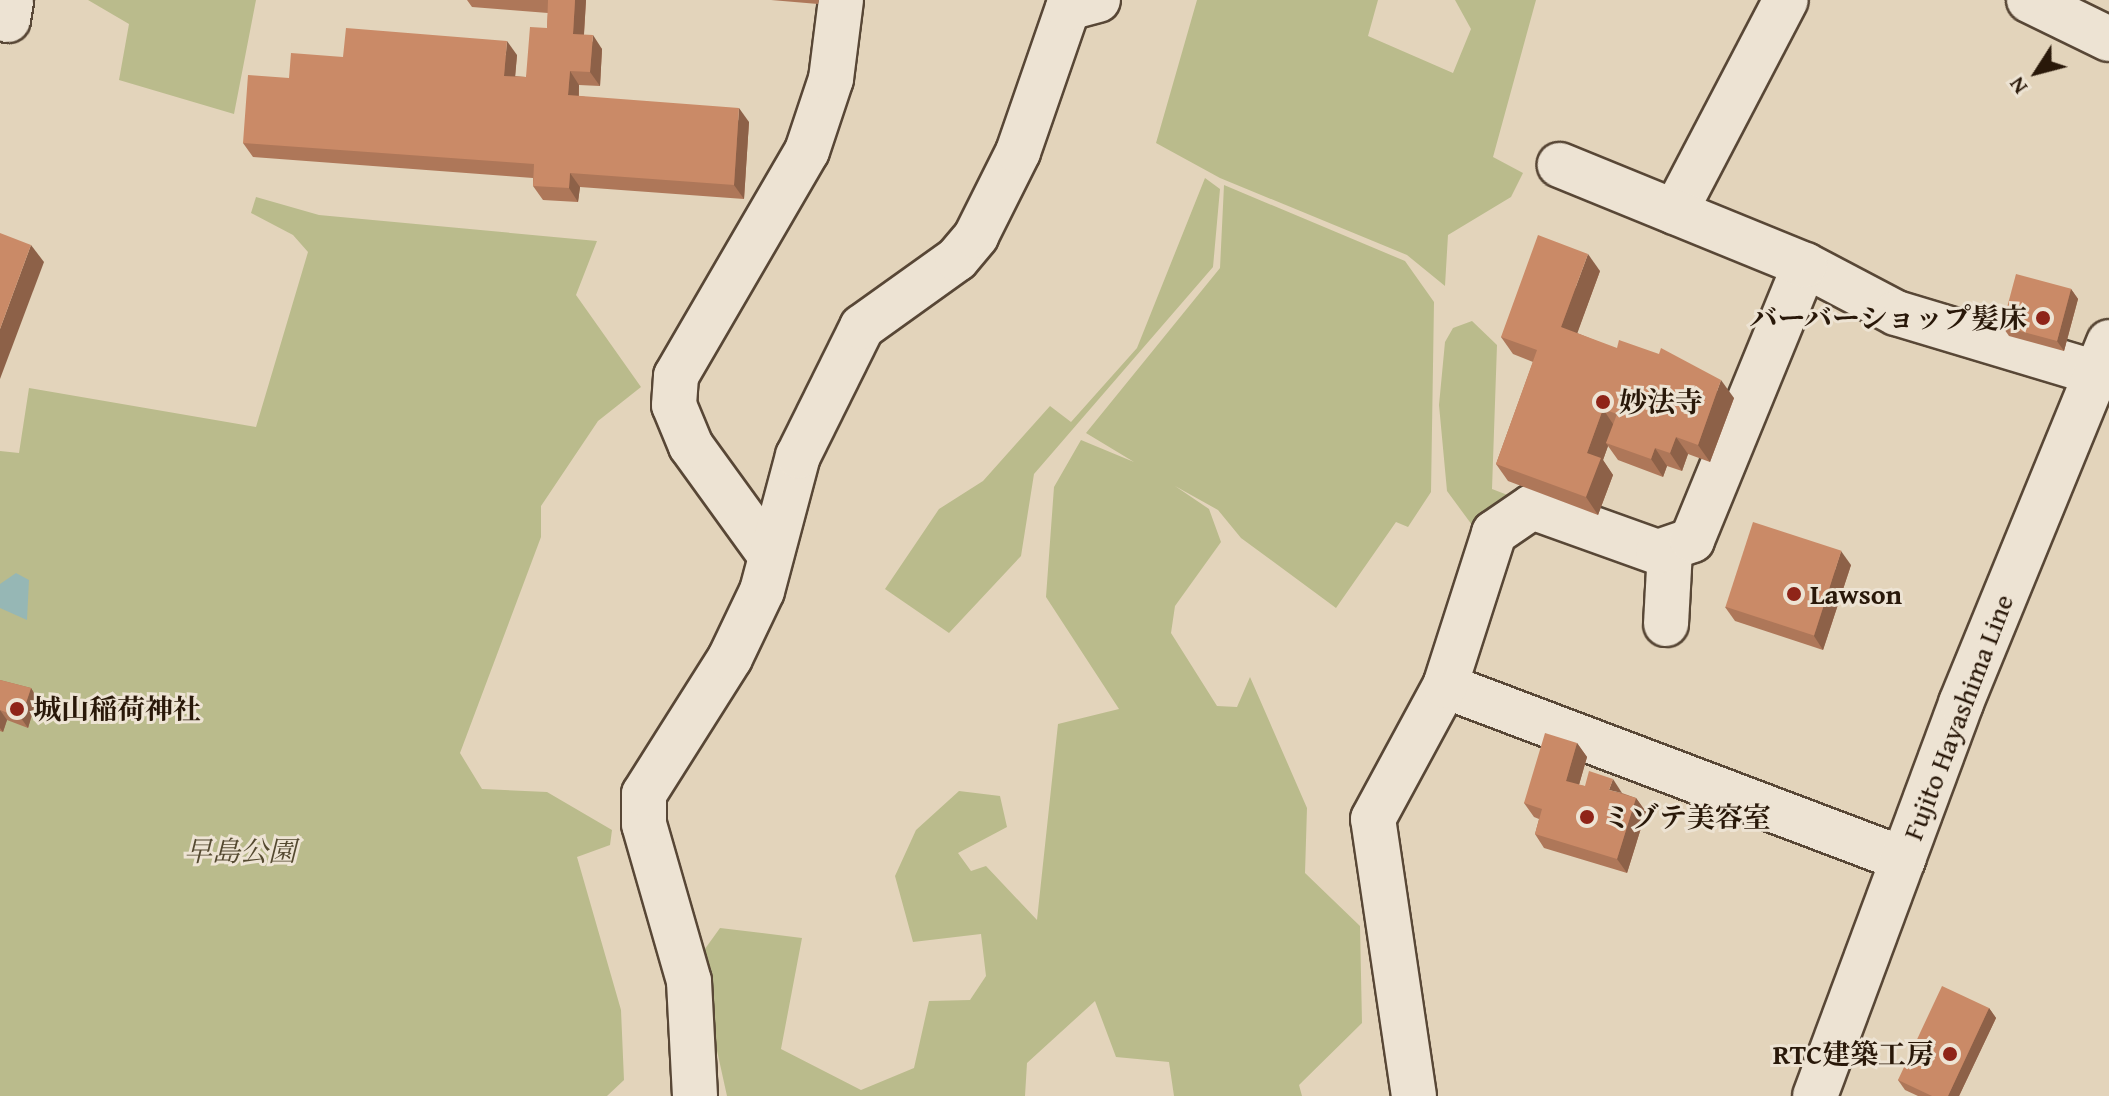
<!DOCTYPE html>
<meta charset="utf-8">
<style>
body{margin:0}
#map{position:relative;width:2109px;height:1096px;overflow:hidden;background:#e3d4bb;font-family:"Gentium Book Plus","Noto Serif JP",serif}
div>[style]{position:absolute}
.green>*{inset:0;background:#babb8c}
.water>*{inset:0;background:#96b7b5}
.roads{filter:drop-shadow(2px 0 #584736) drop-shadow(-2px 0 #584736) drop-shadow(0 2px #584736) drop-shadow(0 -2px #584736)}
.minor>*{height:44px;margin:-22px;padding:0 22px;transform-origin:22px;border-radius:22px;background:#ede3d3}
.secondary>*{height:44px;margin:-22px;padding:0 22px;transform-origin:22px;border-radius:22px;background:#ede3d3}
.wall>*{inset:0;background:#ae7759}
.shaded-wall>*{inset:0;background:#8d6148}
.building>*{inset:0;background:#ca8a67;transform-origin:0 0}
.dots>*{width:22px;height:22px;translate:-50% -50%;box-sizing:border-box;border:4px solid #ede3d3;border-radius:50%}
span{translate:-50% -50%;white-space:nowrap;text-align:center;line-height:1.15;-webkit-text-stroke:6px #ede3d3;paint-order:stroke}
.poi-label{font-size:28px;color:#291809;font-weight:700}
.right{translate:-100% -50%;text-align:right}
.left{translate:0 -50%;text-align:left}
.street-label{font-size:28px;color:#291809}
.park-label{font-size:28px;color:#544930;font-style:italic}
.north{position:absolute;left:1997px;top:32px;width:80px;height:80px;-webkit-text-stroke:6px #ede3d3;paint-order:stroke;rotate:234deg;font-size:22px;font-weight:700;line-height:32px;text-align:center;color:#291809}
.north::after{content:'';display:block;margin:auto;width:28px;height:36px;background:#291809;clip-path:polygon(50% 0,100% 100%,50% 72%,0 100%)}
</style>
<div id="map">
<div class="green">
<i style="clip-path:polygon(88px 0,256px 0,234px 114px,119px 80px,129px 24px)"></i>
<i style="clip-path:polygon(1197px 0,1378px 0,1368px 36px,1453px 73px,1471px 29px,1455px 0,1536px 0,1493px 157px,1523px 173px,1511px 197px,1448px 235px,1445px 286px,1407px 255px,1220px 178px,1156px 143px)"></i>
<i style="clip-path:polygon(1205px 178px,1220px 189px,1213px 267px,1034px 474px,1021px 556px,949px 633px,885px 589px,939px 509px,983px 481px,1050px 406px,1071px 422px,1137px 348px)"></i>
<i style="clip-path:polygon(1224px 185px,1405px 261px,1434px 302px,1431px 492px,1408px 527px,1396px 522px,1336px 608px,1241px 538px,1218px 510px,1175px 486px,1209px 509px,1221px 542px,1175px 606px,1171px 633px,1217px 706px,1237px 707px,1250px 677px,1307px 808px,1305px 873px,1360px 926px,1362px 1023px,1299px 1085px,1302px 1096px,1174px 1096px,1169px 1062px,1116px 1057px,1095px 1001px,1027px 1063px,1025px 1096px,727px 1096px,697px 960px,720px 928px,802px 938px,781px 1049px,861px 1090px,914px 1068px,929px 1001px,970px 1000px,986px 976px,981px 934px,913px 942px,895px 876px,916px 830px,959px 791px,1000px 796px,1007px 827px,958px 853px,971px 871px,986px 866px,1037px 920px,1058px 724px,1119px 709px,1046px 597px,1054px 487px,1081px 440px,1134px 462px,1086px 433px,1220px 268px)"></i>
<i style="clip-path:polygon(256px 197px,319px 215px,597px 241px,576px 295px,641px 387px,598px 421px,541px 506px,541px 537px,460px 753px,482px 789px,547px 792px,612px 830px,610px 845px,577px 857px,621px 1010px,624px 1080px,607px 1096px,0 1096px,0 451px,19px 453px,29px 388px,256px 427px,308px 252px,293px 235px,251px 213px)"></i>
<i style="clip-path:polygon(1472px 321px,1497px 345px,1492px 489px,1518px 499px,1498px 517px,1472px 525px,1447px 491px,1439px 405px,1445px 342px,1453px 328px)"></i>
</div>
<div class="water">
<i style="clip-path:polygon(16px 573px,29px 580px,27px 620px,0 608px,0 584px)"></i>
</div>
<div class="roads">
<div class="minor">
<i style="left:2029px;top:0;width:89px;rotate:26deg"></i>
<i style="left:8px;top:20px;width:20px;rotate:-81deg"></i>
<i style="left:1675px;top:212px;width:239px;rotate:-62.4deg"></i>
<i style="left:1805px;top:265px;width:103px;rotate:27.8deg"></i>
<i style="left:1896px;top:313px;width:209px;rotate:16.7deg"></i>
<i style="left:770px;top:555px;width:135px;rotate:-125.9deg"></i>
<i style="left:691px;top:446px;width:44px;rotate:-112.5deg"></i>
<i style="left:674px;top:405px;width:29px;rotate:-86deg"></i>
<i style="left:676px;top:376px;width:260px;rotate:-59.8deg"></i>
<i style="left:807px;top:151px;width:76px;rotate:-71.6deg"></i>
<i style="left:831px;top:79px;width:80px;rotate:-82.8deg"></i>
<i style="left:1666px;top:624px;width:73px;rotate:-86.9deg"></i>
<i style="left:1445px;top:686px;width:490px;rotate:20.7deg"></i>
<i style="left:695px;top:1096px;width:115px;rotate:-93deg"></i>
<i style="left:689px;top:981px;width:163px;rotate:-106deg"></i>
<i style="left:644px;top:824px;width:30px;rotate:-90deg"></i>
<i style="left:644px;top:794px;width:161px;rotate:-57.7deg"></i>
<i style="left:730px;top:658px;width:74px;rotate:-64.5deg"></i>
<i style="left:762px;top:591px;width:140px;rotate:-75.1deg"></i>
<i style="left:798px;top:456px;width:144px;rotate:-63.6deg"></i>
<i style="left:862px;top:327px;width:117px;rotate:-35.6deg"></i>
<i style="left:957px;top:259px;width:30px;rotate:-50deg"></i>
<i style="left:976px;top:236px;width:94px;rotate:-63.4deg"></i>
<i style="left:1018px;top:152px;width:152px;rotate:-70.9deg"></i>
<i style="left:1068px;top:8px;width:31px;rotate:-15deg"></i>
<i style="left:1414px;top:1096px;width:280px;rotate:-98.4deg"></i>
<i style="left:1373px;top:819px;width:151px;rotate:-61.6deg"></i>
<i style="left:1445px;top:686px;width:161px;rotate:-72.2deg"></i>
<i style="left:1494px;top:533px;width:46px;rotate:-34.4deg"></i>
<i style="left:1532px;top:507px;width:134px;rotate:19.7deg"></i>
<i style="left:1658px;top:552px;width:36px;rotate:-19deg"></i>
<i style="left:1692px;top:540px;width:297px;rotate:-67.7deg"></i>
<i style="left:1805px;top:265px;width:265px;rotate:-157.8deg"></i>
</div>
<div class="secondary">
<i style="left:1815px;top:1096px;width:419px;rotate:-69.6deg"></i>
<i style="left:1961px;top:703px;width:390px;rotate:-67.7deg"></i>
</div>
</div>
<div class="wall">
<i style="clip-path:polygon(467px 0,586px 0,584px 35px,602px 49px,600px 86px,579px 85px,579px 96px,749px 122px,744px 199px,580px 187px,578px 202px,543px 200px,533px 186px,533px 178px,253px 157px,243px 143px,289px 78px,343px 57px,517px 55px,515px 76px,526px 77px,547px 28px,548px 13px,472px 7px)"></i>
<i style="clip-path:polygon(771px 0,819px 0,818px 4px)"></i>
<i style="clip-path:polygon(1600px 271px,1577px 333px,1734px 398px,1710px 462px,1688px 454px,1682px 471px,1667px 466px,1663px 477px,1618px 460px,1608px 446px,1603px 460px,1613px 475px,1598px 515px,1508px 481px,1496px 464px,1533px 362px,1513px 354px,1501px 337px)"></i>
<i style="clip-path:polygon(2071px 289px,2078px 299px,2064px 351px,2009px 336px,2002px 326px)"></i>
<i style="clip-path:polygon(1851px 565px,1823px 650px,1735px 621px,1725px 607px)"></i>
<i style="clip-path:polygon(0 680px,31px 688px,37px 698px,28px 728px,7px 720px,3px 732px,0 731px)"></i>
<i style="clip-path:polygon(1577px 743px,1587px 757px,1579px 785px,1622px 793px,1636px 798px,1646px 812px,1627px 873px,1544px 848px,1535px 834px,1539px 819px,1534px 817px,1524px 803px)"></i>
<i style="clip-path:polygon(1989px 1008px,1996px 1018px,1959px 1096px,1918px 1096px,1905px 1090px,1898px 1080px)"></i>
</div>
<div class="shaded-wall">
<i style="clip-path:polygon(575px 0,586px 0,583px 48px,573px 34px)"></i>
<i style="clip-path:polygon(593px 35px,602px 49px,600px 86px,590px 72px)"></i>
<i style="clip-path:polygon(507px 41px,517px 55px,514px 90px,504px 76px)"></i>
<i style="clip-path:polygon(570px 71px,579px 85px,578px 109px,568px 95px)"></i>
<i style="clip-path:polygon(739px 108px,749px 122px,744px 199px,734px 185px)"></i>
<i style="clip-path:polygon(570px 173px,580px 187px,578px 202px,569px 188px)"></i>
<i style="clip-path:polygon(31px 245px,44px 262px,0 379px,0 329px)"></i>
<i style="clip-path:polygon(1588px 254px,1600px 271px,1573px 345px,1561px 327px)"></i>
<i style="clip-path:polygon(2071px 289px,2078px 299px,2064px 351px,2057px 341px)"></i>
<i style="clip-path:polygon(1721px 380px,1734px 398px,1710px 462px,1698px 445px)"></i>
<i style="clip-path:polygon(1603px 409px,1615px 427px,1606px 443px,1608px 446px,1603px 460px,1613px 475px,1598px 515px,1586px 497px,1587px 453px)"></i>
<i style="clip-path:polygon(1676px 437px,1688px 454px,1682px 471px,1670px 453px)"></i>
<i style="clip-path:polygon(1655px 448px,1667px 466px,1663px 477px,1651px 459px)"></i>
<i style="clip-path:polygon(1841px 551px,1851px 565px,1823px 650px,1814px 636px)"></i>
<i style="clip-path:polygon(31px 688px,37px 698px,28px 728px,21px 718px)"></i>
<i style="clip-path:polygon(0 710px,7px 720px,3px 732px,0 728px)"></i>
<i style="clip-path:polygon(1577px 743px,1587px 757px,1576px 795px,1566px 781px)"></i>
<i style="clip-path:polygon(1613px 779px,1622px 793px,1609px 790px)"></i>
<i style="clip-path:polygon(1636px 798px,1646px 812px,1627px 873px,1617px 859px)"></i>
<i style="clip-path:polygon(1989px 1008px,1996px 1018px,1959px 1096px,1948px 1096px)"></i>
</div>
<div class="building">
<i style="clip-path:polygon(548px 0,575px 0,573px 34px,593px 35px,590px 72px,570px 71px,568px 95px,739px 108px,734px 185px,570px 173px,569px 188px,533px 186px,534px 164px,243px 143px,248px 75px,289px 78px,291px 53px,343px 57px,346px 28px,507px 41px,504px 76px,526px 77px,530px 27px,547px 28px)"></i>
<i style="clip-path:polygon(0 233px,31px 245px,0 329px)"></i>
<i style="clip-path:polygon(1538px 235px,1588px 254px,1561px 327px,1617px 348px,1619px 340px,1659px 354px,1661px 348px,1721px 380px,1698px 445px,1676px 437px,1670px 453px,1655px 448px,1651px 459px,1606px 443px,1617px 414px,1603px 409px,1587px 453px,1601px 458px,1586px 497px,1496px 464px,1537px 350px,1501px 337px)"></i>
<i style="left:2016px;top:274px;width:57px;height:54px;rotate:15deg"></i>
<i style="left:1753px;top:522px;width:93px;height:89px;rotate:18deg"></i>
<i style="clip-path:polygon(0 680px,31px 688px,21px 718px,0 710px)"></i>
<i style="clip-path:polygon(1545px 733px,1577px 743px,1566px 781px,1585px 786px,1589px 771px,1613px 779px,1609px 790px,1636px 798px,1617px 859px,1535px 834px,1542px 809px,1524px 803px)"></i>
<i style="clip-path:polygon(1942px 986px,1989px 1008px,1948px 1096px,1932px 1096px,1898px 1080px)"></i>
</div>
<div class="dots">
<i style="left:2043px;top:318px;background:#8f2418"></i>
<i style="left:1603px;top:402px;background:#8f2418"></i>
<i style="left:1794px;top:594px;background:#8f2418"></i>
<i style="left:17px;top:709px;background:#8f2418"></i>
<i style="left:1587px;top:817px;background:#8f2418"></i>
<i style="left:1950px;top:1054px;background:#8f2418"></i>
</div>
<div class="poi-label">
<span class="right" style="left:2027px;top:318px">バーバーショップ髪床</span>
<span class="left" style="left:1619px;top:402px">妙法寺</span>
<span class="left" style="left:1810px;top:594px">Lawson</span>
<span class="left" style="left:33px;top:709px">城山稲荷神社</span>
<span class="left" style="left:1603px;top:817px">ミゾテ美容室</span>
<span class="right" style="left:1934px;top:1054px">RTC建築工房</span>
</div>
<div class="street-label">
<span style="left:1958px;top:717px;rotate:-69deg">Fujito Hayashima Line</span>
</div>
<div class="park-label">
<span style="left:240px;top:851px">早島公園</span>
</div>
<div class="north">N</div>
</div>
